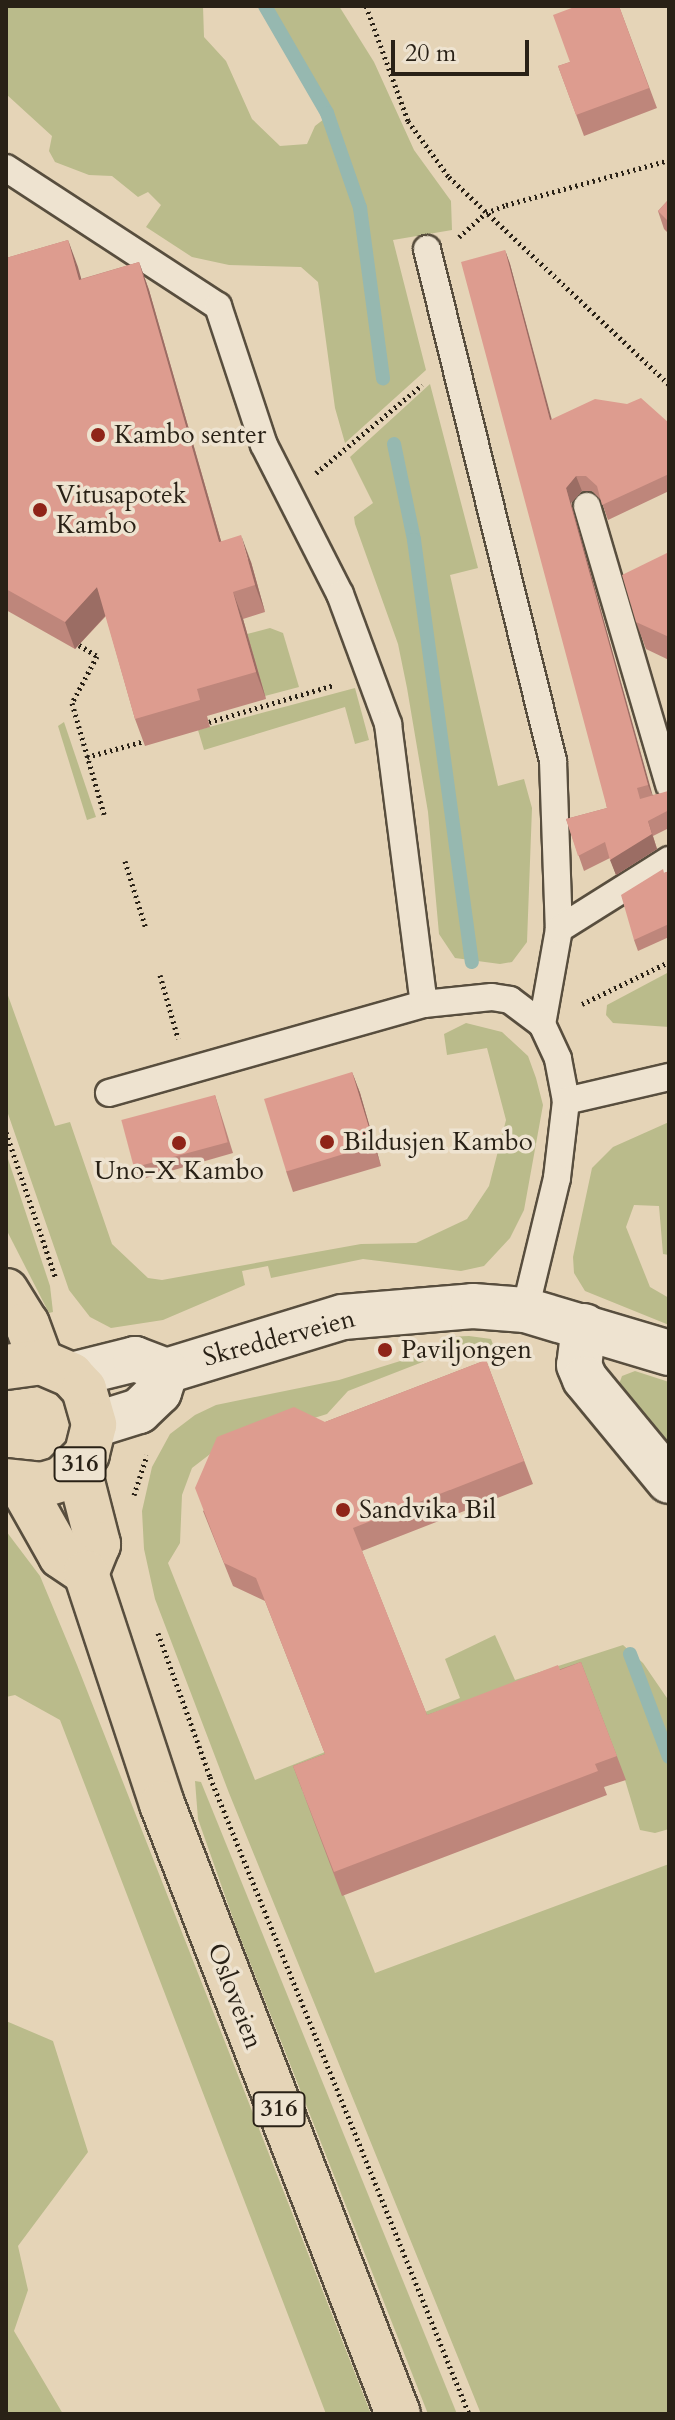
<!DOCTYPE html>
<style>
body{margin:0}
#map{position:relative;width:675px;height:2420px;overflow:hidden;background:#e5d4b7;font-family:Cardo,serif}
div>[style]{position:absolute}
.green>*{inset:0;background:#babb8b}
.stream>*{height:14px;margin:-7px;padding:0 7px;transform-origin:7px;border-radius:7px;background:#96b8b0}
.path>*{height:5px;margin-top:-2.5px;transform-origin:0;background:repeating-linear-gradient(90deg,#292116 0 2px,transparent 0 6px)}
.roads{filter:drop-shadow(2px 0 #584e3e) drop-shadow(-2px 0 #584e3e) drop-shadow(0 2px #584e3e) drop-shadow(0 -2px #584e3e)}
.service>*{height:26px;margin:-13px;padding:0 13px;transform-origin:13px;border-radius:13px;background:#eee3d0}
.minor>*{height:44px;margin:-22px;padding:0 22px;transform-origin:22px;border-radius:22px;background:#eee3d0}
.tertiary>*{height:44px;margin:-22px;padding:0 22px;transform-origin:22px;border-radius:22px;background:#eee3d0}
.primary>*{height:44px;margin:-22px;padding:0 22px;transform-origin:22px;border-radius:22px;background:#e5d4b7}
.wall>*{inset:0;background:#be867b}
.shaded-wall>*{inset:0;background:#9b6d64}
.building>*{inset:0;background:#dd9c8f;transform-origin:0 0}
.dots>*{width:22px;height:22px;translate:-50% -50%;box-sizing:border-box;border:4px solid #eee3d0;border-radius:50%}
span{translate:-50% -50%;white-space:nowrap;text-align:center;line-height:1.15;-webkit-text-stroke:7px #eee3d0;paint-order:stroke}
.shield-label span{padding:2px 6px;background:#eee3d0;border:2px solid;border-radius:6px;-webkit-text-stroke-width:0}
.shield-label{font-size:24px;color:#292116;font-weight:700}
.poi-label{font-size:26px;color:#292116}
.left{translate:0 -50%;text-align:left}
.street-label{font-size:26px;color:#292116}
.frame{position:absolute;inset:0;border:8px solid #292116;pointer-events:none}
.scale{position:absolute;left:391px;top:40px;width:138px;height:36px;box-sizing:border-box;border:4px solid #292116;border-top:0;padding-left:10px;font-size:24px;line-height:28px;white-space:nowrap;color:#292116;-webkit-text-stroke:6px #eee3d0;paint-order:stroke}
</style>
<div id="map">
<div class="green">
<i style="clip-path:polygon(6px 6px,203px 6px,204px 37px,226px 61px,252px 119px,280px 146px,307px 144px,315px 126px,333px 112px,271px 6px,339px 6px,374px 62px,414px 150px,451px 201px,452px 230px,393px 240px,426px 370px,345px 443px,335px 408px,318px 282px,301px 267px,229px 265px,192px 257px,146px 227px,161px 205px,148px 192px,138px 197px,112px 176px,89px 175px,55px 162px,49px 151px,52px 136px,6px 94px)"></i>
<i style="clip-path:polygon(430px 384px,478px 568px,450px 575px,498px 786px,524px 779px,532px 808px,527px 942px,512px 962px,500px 964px,455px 958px,439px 934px,428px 812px,407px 688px,398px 644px,355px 524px,354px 517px,373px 503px,350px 457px)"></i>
<i style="clip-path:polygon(270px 628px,283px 633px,299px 687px,265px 696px,247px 634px)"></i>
<i style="clip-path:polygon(355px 688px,369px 740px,355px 744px,345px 707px,204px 750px,198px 730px)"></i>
<i style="clip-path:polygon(64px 722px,96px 817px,87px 820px,58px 726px)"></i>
<i style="clip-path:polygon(669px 972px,669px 1027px,613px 1023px,606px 1015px,607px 1005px)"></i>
<i style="clip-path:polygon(6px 990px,55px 1126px,70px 1122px,112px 1244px,148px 1278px,162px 1280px,361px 1244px,416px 1243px,467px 1219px,489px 1186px,506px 1120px,487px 1048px,447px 1055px,444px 1034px,466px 1023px,502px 1032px,528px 1056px,536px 1078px,543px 1105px,524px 1210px,510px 1238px,484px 1266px,461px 1271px,363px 1259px,271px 1278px,268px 1266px,242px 1271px,245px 1285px,163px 1320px,111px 1328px,90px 1317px,69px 1290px,6px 1108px)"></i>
<i style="clip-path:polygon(669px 1122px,669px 1255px,663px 1254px,659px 1206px,634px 1205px,626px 1227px,650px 1287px,669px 1298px,669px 1325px,585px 1291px,574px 1273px,573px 1257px,592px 1168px,613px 1147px)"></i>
<i style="clip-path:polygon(6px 1153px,50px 1286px,53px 1312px,49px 1313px,6px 1229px)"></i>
<i style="clip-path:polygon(469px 1336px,491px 1339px,496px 1353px,491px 1357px,477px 1347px,438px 1356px,348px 1391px,327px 1414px,218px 1448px,192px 1468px,182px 1495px,180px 1543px,168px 1563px,255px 1780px,460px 1698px,445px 1659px,495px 1635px,515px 1680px,623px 1645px,643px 1663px,669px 1701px,669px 1829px,655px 1833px,640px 1830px,625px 1780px,302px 1790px,375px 1973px,669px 1864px,669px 2414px,481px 2414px,229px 1793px,155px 1599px,144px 1549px,142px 1511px,152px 1467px,170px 1434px,195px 1415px,216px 1405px,339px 1380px,439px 1349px,445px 1337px)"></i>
<i style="clip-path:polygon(635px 1371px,669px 1382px,669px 1447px,618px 1387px,622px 1376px)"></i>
<i style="clip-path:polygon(6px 1531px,40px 1576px,77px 1665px,371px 2414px,326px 2414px,60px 1720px,15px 1695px,6px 1697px)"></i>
<i style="clip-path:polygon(195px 1781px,201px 1782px,457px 2414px,428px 2414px,236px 1927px,198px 1819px)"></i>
<i style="clip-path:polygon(6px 2021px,53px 2041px,88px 2152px,18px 2246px,28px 2290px,14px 2331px,63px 2414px,6px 2414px)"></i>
</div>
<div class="stream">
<i style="left:265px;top:6px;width:124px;rotate:59.9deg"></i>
<i style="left:327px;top:113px;width:101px;rotate:70.8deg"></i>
<i style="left:360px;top:208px;width:172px;rotate:82.3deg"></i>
<i style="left:394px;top:444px;width:98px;rotate:78.2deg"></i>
<i style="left:414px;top:540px;width:426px;rotate:82.2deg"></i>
<i style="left:630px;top:1654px;width:110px;rotate:69.3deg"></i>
</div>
<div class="path">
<i style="left:366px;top:6px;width:122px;rotate:69.9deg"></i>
<i style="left:408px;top:121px;width:69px;rotate:53.8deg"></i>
<i style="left:449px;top:177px;width:302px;rotate:43.3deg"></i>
<i style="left:459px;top:237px;width:36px;rotate:-42deg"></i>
<i style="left:486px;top:213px;width:22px;rotate:-22deg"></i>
<i style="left:506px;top:205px;width:169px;rotate:-15.4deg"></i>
<i style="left:316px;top:473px;width:138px;rotate:-39.7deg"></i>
<i style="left:79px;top:645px;width:21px;rotate:31deg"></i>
<i style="left:97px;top:656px;width:53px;rotate:118deg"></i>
<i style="left:72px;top:703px;width:116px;rotate:73.9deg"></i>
<i style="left:209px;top:722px;width:130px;rotate:-16.5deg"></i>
<i style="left:87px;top:757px;width:59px;rotate:-15.7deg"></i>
<i style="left:125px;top:861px;width:71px;rotate:72.8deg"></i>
<i style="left:160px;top:975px;width:66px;rotate:74.1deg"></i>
<i style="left:582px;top:1004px;width:97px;rotate:-25.8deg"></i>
<i style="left:6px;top:1132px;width:155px;rotate:71.2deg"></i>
<i style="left:134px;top:1495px;width:42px;rotate:-72deg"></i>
<i style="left:158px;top:1633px;width:153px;rotate:70.1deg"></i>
<i style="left:210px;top:1777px;width:688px;rotate:67.87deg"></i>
</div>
<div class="roads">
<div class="service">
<i style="left:6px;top:168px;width:253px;rotate:33.1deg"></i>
<i style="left:218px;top:306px;width:146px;rotate:71.7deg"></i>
<i style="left:264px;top:445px;width:167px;rotate:63deg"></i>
<i style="left:340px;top:594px;width:139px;rotate:69.7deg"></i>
<i style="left:388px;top:724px;width:282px;rotate:82.7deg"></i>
<i style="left:427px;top:249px;width:527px;rotate:76.17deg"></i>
<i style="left:553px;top:761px;width:168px;rotate:88deg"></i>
<i style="left:559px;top:929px;width:97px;rotate:100.1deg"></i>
<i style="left:587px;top:506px;width:291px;rotate:73.6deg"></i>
<i style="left:559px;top:929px;width:130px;rotate:-32.1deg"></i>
<i style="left:109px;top:1093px;width:327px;rotate:-15.8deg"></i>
<i style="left:424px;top:1004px;width:68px;rotate:-5.9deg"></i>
<i style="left:492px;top:997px;width:18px;rotate:9deg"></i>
<i style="left:510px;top:1000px;width:40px;rotate:37deg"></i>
<i style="left:542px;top:1024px;width:38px;rotate:65deg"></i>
<i style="left:558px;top:1059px;width:43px;rotate:79.2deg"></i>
<i style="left:566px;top:1101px;width:78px;rotate:96.7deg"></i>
<i style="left:557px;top:1178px;width:136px;rotate:103.6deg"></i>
<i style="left:566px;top:1101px;width:106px;rotate:-13.1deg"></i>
</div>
<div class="minor">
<i style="left:584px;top:1326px;width:39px;rotate:97deg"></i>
<i style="left:579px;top:1365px;width:15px;rotate:67deg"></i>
<i style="left:585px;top:1379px;width:132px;rotate:50.5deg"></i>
</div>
<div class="tertiary">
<i style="left:71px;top:1375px;width:66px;rotate:-14deg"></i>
<i style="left:135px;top:1359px;width:33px;rotate:21deg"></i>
<i style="left:166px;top:1371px;width:185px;rotate:-17deg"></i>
<i style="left:343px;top:1317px;width:130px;rotate:-4.8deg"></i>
<i style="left:473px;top:1306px;width:52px;rotate:4.4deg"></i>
<i style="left:525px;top:1310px;width:150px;rotate:16.6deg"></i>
<i style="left:94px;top:1425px;width:47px;rotate:-17.3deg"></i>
<i style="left:139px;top:1411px;width:28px;rotate:-44deg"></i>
<i style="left:159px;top:1392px;width:22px;rotate:-72deg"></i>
</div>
<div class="primary">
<i style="left:6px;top:1291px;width:39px;rotate:58deg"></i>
<i style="left:27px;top:1324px;width:40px;rotate:69.8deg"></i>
<i style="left:6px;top:1367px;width:35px;rotate:-8deg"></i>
<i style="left:41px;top:1362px;width:33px;rotate:23deg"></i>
<i style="left:71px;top:1375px;width:19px;rotate:47deg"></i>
<i style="left:84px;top:1389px;width:37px;rotate:74deg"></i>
<i style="left:94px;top:1425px;width:30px;rotate:104deg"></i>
<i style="left:87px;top:1454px;width:35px;rotate:135deg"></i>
<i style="left:62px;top:1479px;width:21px;rotate:163deg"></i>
<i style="left:42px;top:1485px;width:36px;rotate:-174deg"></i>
<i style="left:78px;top:1466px;width:81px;rotate:75.6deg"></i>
<i style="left:98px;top:1544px;width:31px;rotate:112deg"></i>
<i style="left:21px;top:1485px;width:81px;rotate:60.6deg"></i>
<i style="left:61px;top:1556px;width:30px;rotate:34deg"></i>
<i style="left:86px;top:1573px;width:243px;rotate:71.8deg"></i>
<i style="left:162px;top:1804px;width:654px;rotate:68.85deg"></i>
</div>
</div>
<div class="wall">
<i style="clip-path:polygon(619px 6px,657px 108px,584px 136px,558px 66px,570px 62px)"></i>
<i style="clip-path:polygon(669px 199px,669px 234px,664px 229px,658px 211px)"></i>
<i style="clip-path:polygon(68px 240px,81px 279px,139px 262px,149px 290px,221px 541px,251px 562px,265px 612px,243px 619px,266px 699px,207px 716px,210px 727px,145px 746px,135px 719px,106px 616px,75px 649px,6px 610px,6px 258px)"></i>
<i style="clip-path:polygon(505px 250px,510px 264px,551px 420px,669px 423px,669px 491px,608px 520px,601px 500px,592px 491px,582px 491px,571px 503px,652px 795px,669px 793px,669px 828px,653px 836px,657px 849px,616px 875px,610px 858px,584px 871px,566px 819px,607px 808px)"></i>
<i style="clip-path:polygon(669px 552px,669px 660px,646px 649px,636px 622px)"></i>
<i style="clip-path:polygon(669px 871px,669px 937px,638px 951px,634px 940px,664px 873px)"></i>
<i style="clip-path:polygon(352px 1072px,360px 1093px,381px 1166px,293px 1192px,286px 1171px)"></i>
<i style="clip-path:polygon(215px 1095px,233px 1153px,139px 1180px,135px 1169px)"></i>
<i style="clip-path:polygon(486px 1360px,533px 1484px,362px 1551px,427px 1715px,581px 1662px,626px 1780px,604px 1787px,607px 1795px,342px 1896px,293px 1766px,325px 1754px,265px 1601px,233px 1586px,203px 1511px,325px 1422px)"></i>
</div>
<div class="shaded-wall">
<i style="clip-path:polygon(68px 240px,78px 267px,89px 307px,79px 280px)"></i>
<i style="clip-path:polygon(505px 250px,510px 264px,556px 435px,550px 420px)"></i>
<i style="clip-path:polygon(139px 262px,149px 290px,229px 569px,219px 542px)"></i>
<i style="clip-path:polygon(576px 476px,582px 491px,571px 503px,654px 800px,648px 785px,566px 488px)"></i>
<i style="clip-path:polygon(241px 535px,251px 562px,265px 612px,255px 585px)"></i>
<i style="clip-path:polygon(97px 587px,107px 614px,75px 649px,65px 622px)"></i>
<i style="clip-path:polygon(233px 592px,243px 619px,266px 699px,256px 672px)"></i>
<i style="clip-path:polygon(648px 821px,657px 849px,616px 875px,610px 860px)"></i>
<i style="clip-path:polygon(352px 1072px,360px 1093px,381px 1166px,374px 1145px)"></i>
</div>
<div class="building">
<i style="clip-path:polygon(577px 6px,619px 6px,649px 88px,576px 115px,558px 66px,570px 62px,553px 15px)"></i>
<i style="clip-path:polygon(669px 199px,669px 222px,658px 211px)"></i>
<i style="clip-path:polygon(68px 240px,79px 280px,139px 262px,219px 542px,241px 535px,255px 585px,233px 592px,256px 672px,197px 689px,200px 700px,135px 719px,97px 587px,65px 622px,6px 589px,6px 258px)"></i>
<i style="clip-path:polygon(505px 250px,550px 420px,595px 399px,627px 404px,641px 398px,669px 423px,669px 474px,602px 505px,597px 486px,586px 476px,576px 476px,566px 488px,648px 785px,637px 788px,640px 799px,668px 791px,669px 793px,669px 810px,648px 821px,652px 834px,610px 860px,605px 842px,578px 856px,566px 819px,607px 808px,461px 262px)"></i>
<i style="clip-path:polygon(669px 552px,669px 637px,636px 622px,622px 575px)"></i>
<i style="clip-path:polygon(663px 869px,664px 873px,669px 871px,669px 924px,634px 940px,621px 895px)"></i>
<i style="left:352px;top:1072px;width:76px;height:92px;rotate:73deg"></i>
<i style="left:215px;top:1095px;width:49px;height:97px;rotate:75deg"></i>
<i style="clip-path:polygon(486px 1360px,524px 1461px,353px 1528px,427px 1715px,558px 1665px,560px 1670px,581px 1662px,617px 1756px,595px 1764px,598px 1771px,334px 1872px,293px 1766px,325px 1754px,256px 1578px,224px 1563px,195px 1488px,217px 1437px,294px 1407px,325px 1422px)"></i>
</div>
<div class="dots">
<i style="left:98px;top:435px;background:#8f2418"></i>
<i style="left:40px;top:510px;background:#8f2418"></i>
<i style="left:327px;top:1142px;background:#8f2418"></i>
<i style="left:179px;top:1143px;background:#8f2418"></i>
<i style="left:385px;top:1350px;background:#8f2418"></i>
<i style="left:343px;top:1510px;background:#8f2418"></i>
</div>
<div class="shield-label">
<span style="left:80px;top:1464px">316</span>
<span style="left:279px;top:2109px">316</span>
</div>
<div class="poi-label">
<span class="left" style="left:114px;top:435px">Kambo senter</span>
<span class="left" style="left:56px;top:510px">Vitusapotek<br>Kambo</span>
<span class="left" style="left:343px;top:1142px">Bildusjen Kambo</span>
<span style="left:179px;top:1171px">Uno-X Kambo</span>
<span class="left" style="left:401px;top:1350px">Paviljongen</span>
<span class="left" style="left:359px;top:1510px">Sandvika Bil</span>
</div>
<div class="street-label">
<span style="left:279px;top:1338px;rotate:-15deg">Skredderveien</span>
<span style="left:235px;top:1996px;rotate:69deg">Osloveien</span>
</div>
<div class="frame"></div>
<div class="scale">20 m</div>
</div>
